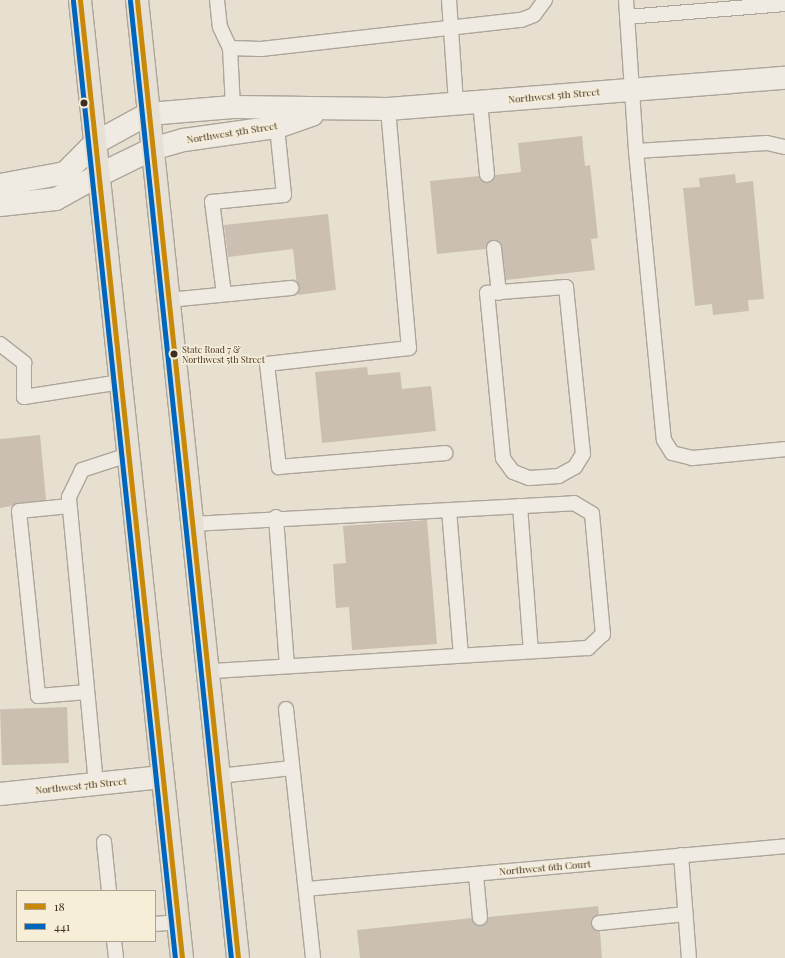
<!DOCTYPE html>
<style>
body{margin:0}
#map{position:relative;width:785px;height:958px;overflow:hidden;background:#e7e0d1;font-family:"Playfair Display",serif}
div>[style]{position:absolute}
.building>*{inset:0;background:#cbbfb2;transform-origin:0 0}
.roads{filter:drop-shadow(1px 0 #ada599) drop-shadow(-1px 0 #ada599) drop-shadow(0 1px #ada599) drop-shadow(0 -1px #ada599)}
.service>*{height:14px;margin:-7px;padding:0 7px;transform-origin:7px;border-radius:7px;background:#efebe3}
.minor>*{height:22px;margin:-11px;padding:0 11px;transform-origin:11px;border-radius:11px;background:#efebe3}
.tertiary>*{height:22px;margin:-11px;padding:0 11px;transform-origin:11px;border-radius:11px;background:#efebe3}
.primary>*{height:22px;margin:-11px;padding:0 11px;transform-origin:11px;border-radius:11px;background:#e6e1d4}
.bus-1>*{height:5px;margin:-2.5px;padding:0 2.5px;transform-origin:2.5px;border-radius:2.5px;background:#c88808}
.bus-2>*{height:5px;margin:-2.5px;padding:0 2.5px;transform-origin:2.5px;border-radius:2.5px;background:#0065bd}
.dots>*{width:11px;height:11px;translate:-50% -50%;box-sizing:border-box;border:2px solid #f7eed8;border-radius:50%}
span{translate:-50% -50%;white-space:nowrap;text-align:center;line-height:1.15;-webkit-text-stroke:3px #f7eed8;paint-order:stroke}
.bus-label{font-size:9px;color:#3d2e20}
.left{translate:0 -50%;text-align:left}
.street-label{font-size:10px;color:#3d2e20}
.legend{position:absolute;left:16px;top:890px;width:140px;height:52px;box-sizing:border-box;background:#f7eed8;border:1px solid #ada18e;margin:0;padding:5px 7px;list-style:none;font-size:12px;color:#3d2e20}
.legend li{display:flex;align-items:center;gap:8px;height:20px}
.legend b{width:20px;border:1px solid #ada18e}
</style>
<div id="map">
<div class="building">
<i style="clip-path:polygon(582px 136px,585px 166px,590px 165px,598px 238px,591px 239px,595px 270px,506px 280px,502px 247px,493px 240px,486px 249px,437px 254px,430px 181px,479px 176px,488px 183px,495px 175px,521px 172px,518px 143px)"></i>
<i style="clip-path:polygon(735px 174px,736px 183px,753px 181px,764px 299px,748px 300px,749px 311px,713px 315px,712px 304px,695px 306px,683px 188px,700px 187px,699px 178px)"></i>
<i style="clip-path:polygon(328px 214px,336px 290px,298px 295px,293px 249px,228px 257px,224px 225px)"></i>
<i style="clip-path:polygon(367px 367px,368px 375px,400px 372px,402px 389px,431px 386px,436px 431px,322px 443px,315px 372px)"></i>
<i style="clip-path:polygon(40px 435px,46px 500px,0 508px,0 439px)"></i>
<i style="clip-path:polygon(427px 520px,437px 644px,352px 650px,349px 607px,336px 608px,333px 564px,346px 563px,343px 526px)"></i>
<i style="left:67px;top:707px;width:56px;height:67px;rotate:88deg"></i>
<i style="clip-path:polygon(598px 906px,599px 914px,591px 923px,600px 931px,602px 958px,360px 958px,357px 930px,472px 918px,481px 926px,488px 917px)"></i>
</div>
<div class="roads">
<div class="service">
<i style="left:217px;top:0;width:27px;rotate:84deg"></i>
<i style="left:220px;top:27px;width:23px;rotate:65deg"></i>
<i style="left:230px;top:48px;width:59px;rotate:87.1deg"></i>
<i style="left:449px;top:0;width:104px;rotate:86.1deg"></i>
<i style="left:626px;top:0;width:151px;rotate:86.2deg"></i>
<i style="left:636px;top:151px;width:290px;rotate:84.5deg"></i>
<i style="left:664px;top:440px;width:15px;rotate:58deg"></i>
<i style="left:672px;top:453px;width:21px;rotate:14deg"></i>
<i style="left:692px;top:458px;width:93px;rotate:-5.5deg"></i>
<i style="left:627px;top:17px;width:159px;rotate:-4.7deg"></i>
<i style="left:230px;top:48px;width:31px;rotate:2deg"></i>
<i style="left:261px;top:49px;width:262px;rotate:-6.4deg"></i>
<i style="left:521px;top:20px;width:14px;rotate:-21deg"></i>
<i style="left:534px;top:15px;width:19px;rotate:-54deg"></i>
<i style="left:480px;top:102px;width:73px;rotate:84.5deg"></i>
<i style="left:388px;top:109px;width:240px;rotate:85deg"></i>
<i style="left:409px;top:348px;width:143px;rotate:173.6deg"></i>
<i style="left:267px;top:364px;width:104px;rotate:83.4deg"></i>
<i style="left:279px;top:467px;width:167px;rotate:-4.8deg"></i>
<i style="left:636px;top:151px;width:131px;rotate:-3.5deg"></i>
<i style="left:767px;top:143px;width:18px;rotate:13deg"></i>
<i style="left:494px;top:248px;width:45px;rotate:83.7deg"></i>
<i style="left:566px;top:287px;width:168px;rotate:84.2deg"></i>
<i style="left:583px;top:454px;width:15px;rotate:122deg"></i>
<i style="left:575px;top:467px;width:18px;rotate:151deg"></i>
<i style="left:559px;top:476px;width:30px;rotate:176deg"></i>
<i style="left:529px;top:478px;width:17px;rotate:-159deg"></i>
<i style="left:513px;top:472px;width:17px;rotate:-126deg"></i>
<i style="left:503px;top:458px;width:166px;rotate:-95.5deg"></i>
<i style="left:487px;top:293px;width:79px;rotate:-4.3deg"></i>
<i style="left:224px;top:294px;width:93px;rotate:-97.4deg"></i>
<i style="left:212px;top:202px;width:72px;rotate:-5.6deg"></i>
<i style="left:284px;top:195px;width:68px;rotate:-95.9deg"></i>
<i style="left:168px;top:300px;width:124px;rotate:-5.6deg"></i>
<i style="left:0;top:344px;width:31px;rotate:38deg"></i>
<i style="left:24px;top:363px;width:34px;rotate:90deg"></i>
<i style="left:24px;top:397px;width:98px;rotate:-8.8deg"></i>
<i style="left:69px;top:506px;width:50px;rotate:174.3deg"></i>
<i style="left:19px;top:511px;width:186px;rotate:84.1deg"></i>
<i style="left:38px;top:696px;width:49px;rotate:-4.7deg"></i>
<i style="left:520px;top:506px;width:145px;rotate:85.7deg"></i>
<i style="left:449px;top:510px;width:145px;rotate:85.3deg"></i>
<i style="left:276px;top:517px;width:149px;rotate:85.8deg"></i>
<i style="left:192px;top:524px;width:383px;rotate:-3.1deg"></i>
<i style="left:574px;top:503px;width:21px;rotate:31deg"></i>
<i style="left:592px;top:514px;width:121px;rotate:84.8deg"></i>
<i style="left:603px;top:634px;width:21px;rotate:137deg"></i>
<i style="left:588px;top:648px;width:381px;rotate:176.5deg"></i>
<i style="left:286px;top:709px;width:250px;rotate:83.8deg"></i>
<i style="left:219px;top:776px;width:73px;rotate:-6.3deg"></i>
<i style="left:96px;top:784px;width:288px;rotate:-95.4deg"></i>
<i style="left:69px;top:497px;width:30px;rotate:-64deg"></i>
<i style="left:82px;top:470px;width:48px;rotate:-18.1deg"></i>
<i style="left:104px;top:842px;width:49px;rotate:84.2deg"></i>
<i style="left:681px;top:855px;width:103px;rotate:85.6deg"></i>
<i style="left:476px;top:875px;width:43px;rotate:84.7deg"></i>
<i style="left:306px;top:889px;width:481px;rotate:-5.1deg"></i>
<i style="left:599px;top:923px;width:87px;rotate:-5.9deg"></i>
<i style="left:155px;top:924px;width:24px;rotate:-5deg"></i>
<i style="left:114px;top:941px;width:17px;rotate:83deg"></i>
</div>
<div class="minor">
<i style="left:0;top:185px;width:66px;rotate:-10.5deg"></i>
<i style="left:65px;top:173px;width:42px;rotate:-45deg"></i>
<i style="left:0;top:205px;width:56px;rotate:-6.1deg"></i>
<i style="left:56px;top:199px;width:49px;rotate:-29.2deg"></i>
<i style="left:0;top:794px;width:163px;rotate:-6deg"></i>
</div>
<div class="tertiary">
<i style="left:95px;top:143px;width:60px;rotate:-28.7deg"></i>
<i style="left:148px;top:114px;width:85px;rotate:-4.7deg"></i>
<i style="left:233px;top:107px;width:155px;rotate:0.7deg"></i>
<i style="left:388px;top:109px;width:398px;rotate:-4.5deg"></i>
<i style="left:99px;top:175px;width:59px;rotate:-26.1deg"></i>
<i style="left:152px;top:149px;width:33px;rotate:-16deg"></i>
<i style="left:184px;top:140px;width:94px;rotate:-8deg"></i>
<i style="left:277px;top:127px;width:37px;rotate:-19deg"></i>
</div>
<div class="primary">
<i style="left:80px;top:0;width:963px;rotate:83.92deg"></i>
<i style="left:137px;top:0;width:963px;rotate:83.98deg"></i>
</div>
</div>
<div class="bus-1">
<i style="left:80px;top:0;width:963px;rotate:83.92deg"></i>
<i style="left:137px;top:0;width:963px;rotate:83.98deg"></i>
</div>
<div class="bus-2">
<i style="left:73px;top:1px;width:962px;rotate:83.92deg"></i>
<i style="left:130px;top:1px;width:962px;rotate:83.98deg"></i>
</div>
<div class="dots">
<i style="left:84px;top:103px;background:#3d2e20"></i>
<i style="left:174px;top:354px;background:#3d2e20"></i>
</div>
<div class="bus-label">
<span class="left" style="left:182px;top:354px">State Road 7 &amp;<br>Northwest 5th Street</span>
</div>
<div class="street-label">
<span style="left:554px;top:96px;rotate:-5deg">Northwest 5th Street</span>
<span style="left:232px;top:133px;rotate:-9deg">Northwest 5th Street</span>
<span style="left:81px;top:786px;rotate:-6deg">Northwest 7th Street</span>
<span style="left:545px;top:868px;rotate:-5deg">Northwest 6th Court</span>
</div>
<ul class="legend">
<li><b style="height:5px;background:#c88808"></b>18</li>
<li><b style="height:5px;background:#0065bd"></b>441</li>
</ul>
</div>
